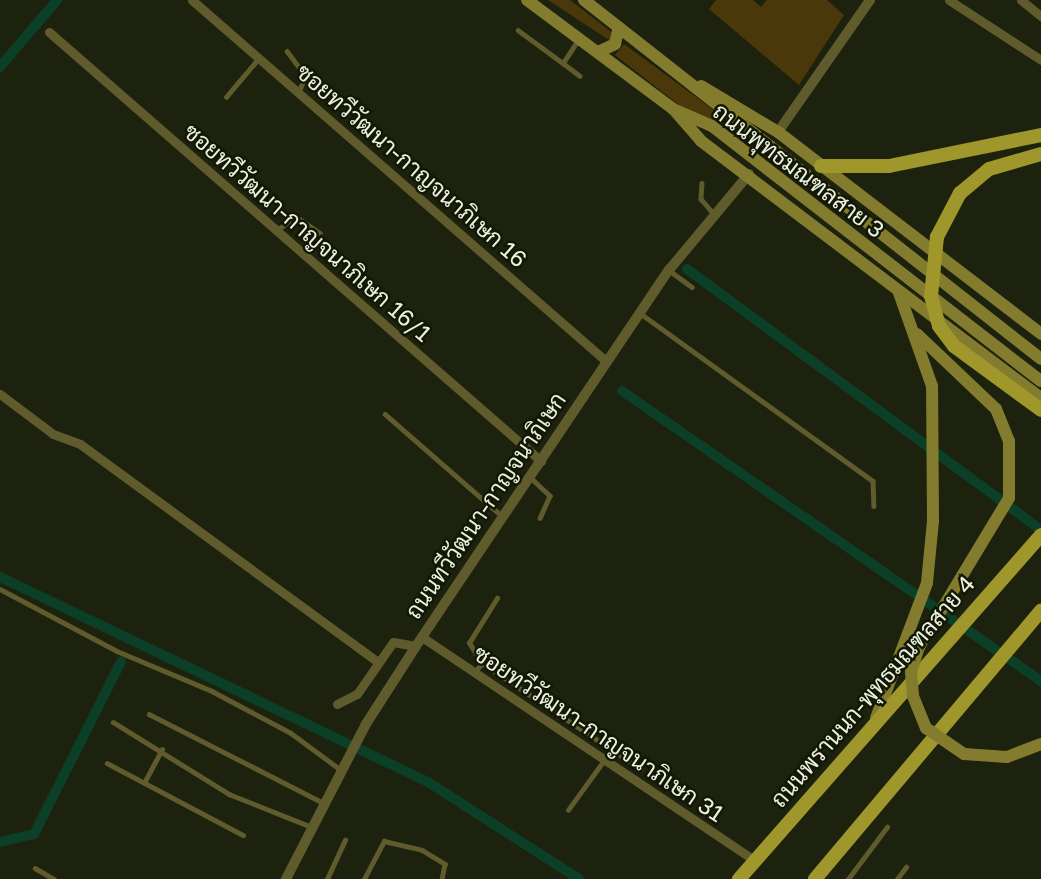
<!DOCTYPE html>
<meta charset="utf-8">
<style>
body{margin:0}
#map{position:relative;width:1041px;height:879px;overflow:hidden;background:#1c220d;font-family:"Golos Text",Sarabun,sans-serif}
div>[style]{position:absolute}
.green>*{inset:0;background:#4a380a}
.canal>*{height:10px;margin:-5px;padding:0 5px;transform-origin:5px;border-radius:5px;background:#0c3f27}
.service>*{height:4.5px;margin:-2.25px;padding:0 2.25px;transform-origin:2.25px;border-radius:2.25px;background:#5f5b2d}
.minor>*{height:9px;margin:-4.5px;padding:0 4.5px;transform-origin:4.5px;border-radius:4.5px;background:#5f5b2d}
.tertiary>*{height:10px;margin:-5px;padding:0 5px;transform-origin:5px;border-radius:5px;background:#5f5b2d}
.secondary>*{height:12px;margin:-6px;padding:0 6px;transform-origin:6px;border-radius:6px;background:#837c2f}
.primary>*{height:14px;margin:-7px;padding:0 7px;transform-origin:7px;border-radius:7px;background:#9f962c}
.secondary-bridge>*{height:12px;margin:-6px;padding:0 6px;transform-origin:6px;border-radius:6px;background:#837c2f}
.primary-bridge>*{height:14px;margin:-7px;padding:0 7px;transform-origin:7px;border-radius:7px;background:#9f962c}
span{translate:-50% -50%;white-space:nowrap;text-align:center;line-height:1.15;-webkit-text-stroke:5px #131804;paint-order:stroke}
.street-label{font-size:23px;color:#ecf1e3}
</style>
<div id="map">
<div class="green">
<i style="clip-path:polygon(548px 0,570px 0,614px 34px,612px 42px)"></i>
<i style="clip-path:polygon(716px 0,753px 0,761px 7px,767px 0,827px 0,844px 15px,799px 85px,709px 9px)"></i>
<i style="clip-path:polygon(624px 44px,711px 108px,725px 125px,684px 109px,615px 55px)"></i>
</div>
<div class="canal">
<i style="left:0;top:67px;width:88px;rotate:-49.6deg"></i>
<i style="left:687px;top:269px;width:440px;rotate:36.4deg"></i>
<i style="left:622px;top:391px;width:510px;rotate:34.69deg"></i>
<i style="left:0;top:577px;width:475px;rotate:25.6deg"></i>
<i style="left:428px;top:782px;width:179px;rotate:32.7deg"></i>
<i style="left:0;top:842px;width:35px;rotate:-13deg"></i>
<i style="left:34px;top:834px;width:193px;rotate:-63.2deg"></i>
</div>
<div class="service">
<i style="left:518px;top:30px;width:56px;rotate:36.3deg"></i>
<i style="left:563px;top:63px;width:27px;rotate:-57deg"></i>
<i style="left:287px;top:51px;width:31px;rotate:53deg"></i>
<i style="left:306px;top:76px;width:17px;rotate:114deg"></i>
<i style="left:563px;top:63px;width:21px;rotate:37deg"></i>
<i style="left:226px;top:97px;width:51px;rotate:-49.8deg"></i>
<i style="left:702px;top:183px;width:16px;rotate:94deg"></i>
<i style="left:701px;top:199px;width:20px;rotate:49deg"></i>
<i style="left:278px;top:229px;width:22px;rotate:-32deg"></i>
<i style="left:297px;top:217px;width:28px;rotate:35deg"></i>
<i style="left:670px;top:271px;width:27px;rotate:36deg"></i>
<i style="left:640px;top:313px;width:287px;rotate:35.8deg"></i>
<i style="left:873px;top:481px;width:25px;rotate:88deg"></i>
<i style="left:385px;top:414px;width:155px;rotate:41.1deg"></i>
<i style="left:531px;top:478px;width:26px;rotate:43deg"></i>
<i style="left:550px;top:496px;width:24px;rotate:114deg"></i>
<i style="left:0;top:589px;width:132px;rotate:27.9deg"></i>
<i style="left:117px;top:651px;width:103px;rotate:22.8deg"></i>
<i style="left:212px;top:691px;width:89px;rotate:28deg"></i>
<i style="left:291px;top:733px;width:62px;rotate:36.5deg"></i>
<i style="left:482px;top:663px;width:24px;rotate:-123deg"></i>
<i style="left:469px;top:643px;width:53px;rotate:-58.1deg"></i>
<i style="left:474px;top:673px;width:13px;rotate:-51deg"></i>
<i style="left:482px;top:663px;width:191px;rotate:33.7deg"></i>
<i style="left:149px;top:714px;width:196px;rotate:27deg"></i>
<i style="left:113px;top:722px;width:137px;rotate:31.8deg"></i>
<i style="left:229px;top:794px;width:89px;rotate:21.7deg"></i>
<i style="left:107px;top:763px;width:154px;rotate:27.9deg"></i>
<i style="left:144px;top:783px;width:38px;rotate:-62deg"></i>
<i style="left:568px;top:810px;width:58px;rotate:-54.1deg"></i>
<i style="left:35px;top:868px;width:22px;rotate:30deg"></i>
<i style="left:327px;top:879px;width:43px;rotate:-65.2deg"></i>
<i style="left:364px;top:879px;width:43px;rotate:-62.2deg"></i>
<i style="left:384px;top:841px;width:39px;rotate:13deg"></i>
<i style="left:422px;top:850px;width:27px;rotate:31deg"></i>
<i style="left:445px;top:864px;width:15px;rotate:101deg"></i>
<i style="left:848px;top:879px;width:65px;rotate:-53.1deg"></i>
<i style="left:897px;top:879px;width:15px;rotate:-53deg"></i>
</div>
<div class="minor">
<i style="left:192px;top:0;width:549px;rotate:41.09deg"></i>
<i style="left:949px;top:0;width:110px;rotate:33.1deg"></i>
<i style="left:1021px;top:0;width:26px;rotate:39deg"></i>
<i style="left:49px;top:32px;width:653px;rotate:41.09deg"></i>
<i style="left:0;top:394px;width:66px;rotate:37deg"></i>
<i style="left:53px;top:434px;width:29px;rotate:20deg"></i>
<i style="left:80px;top:444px;width:369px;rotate:36.2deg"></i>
<i style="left:422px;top:637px;width:400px;rotate:33.9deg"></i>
<i style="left:337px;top:704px;width:22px;rotate:-27deg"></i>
<i style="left:357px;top:694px;width:63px;rotate:-55.3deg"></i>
<i style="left:393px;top:642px;width:23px;rotate:10deg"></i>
</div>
<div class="tertiary">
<i style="left:778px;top:132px;width:161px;rotate:-55.1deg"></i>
<i style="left:286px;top:879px;width:174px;rotate:-62.7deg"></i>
<i style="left:366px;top:724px;width:93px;rotate:-57.3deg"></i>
<i style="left:416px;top:646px;width:453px;rotate:-56.1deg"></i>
<i style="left:669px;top:270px;width:125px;rotate:-50.2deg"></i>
</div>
<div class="secondary">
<i style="left:527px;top:0;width:182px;rotate:36.7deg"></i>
<i style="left:673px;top:109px;width:43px;rotate:23.6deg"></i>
<i style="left:712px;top:126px;width:416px;rotate:37.8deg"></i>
<i style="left:584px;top:0;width:581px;rotate:38.15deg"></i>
<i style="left:598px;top:52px;width:19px;rotate:-25deg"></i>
<i style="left:615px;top:44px;width:17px;rotate:-77deg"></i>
<i style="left:701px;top:86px;width:90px;rotate:30.9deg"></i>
<i style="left:778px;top:132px;width:332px;rotate:37.5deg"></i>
<i style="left:676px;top:112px;width:38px;rotate:49deg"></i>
<i style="left:701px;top:141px;width:426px;rotate:37.1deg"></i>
<i style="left:917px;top:334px;width:109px;rotate:43.5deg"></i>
<i style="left:996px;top:409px;width:35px;rotate:68deg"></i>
<i style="left:876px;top:718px;width:144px;rotate:-69.3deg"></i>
<i style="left:927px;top:583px;width:62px;rotate:-84.5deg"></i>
<i style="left:933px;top:521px;width:135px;rotate:-90.4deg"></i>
<i style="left:932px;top:386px;width:99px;rotate:-109.5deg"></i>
</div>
<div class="primary">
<i style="left:821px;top:166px;width:68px"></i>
<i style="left:889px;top:166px;width:155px;rotate:-11.5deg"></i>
<i style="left:739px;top:879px;width:458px;rotate:-48.7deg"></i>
<i style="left:815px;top:879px;width:351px;rotate:-49.9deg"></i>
</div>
<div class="secondary-bridge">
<i style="left:1009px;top:441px;width:57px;rotate:90deg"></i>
<i style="left:1009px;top:498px;width:174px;rotate:121.1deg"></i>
<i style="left:919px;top:647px;width:26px;rotate:108deg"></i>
<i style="left:911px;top:672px;width:24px;rotate:85deg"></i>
<i style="left:913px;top:696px;width:35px;rotate:68deg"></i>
<i style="left:926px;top:728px;width:46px;rotate:34.4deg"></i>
<i style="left:964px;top:754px;width:43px;rotate:4deg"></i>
<i style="left:1007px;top:757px;width:36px;rotate:-21deg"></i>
</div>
<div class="primary-bridge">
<i style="left:1041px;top:154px;width:54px;rotate:163.9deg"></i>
<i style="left:989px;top:169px;width:38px;rotate:140deg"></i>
<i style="left:960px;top:193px;width:50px;rotate:117.6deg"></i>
<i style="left:937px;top:237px;width:59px;rotate:95.8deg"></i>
<i style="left:931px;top:296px;width:31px;rotate:75deg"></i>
<i style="left:939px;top:326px;width:25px;rotate:53deg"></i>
<i style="left:954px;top:346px;width:108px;rotate:36.3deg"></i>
</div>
<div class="street-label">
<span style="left:412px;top:165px;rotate:41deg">ซอยทวีวัฒนา-กาญจนาภิเษก 16</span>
<span style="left:799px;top:170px;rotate:37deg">ถนนพุทธมณฑลสาย 3</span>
<span style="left:308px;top:232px;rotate:41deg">ซอยทวีวัฒนา-กาญจนาภิเษก 16/1</span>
<span style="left:485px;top:505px;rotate:-56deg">ถนนทวีวัฒนา-กาญจนาภิเษก</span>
<span style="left:872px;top:691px;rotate:-49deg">ถนนพรานนก-พุทธมณฑลสาย 4</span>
<span style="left:599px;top:733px;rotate:34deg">ซอยทวีวัฒนา-กาญจนาภิเษก 31</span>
</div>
</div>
